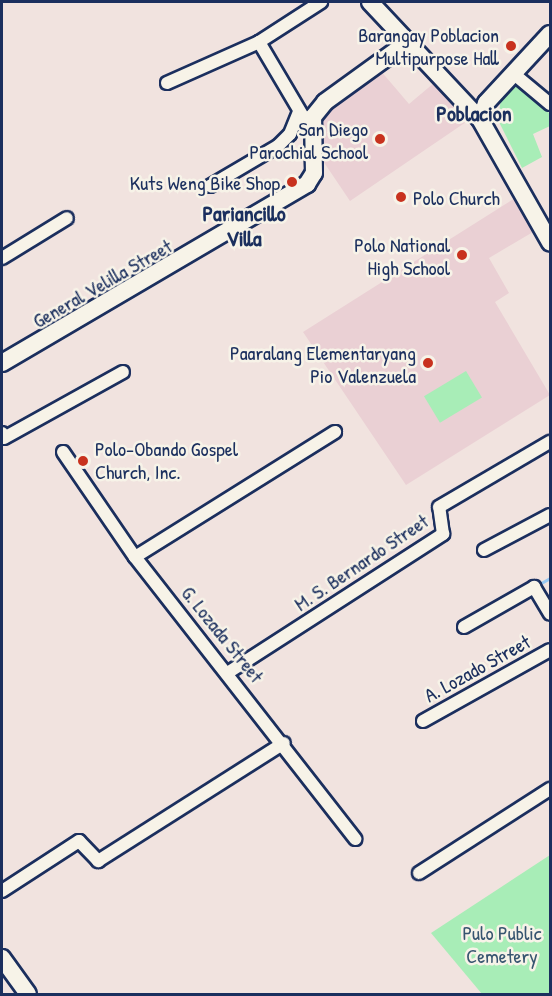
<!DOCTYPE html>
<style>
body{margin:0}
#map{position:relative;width:552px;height:996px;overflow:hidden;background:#f1e3df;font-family:"Patrick Hand",sans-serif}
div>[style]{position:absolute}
.built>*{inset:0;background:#ead0d4}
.green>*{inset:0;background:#a8edb7;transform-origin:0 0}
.stream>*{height:3px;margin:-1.5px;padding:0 1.5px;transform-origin:1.5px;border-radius:1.5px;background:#97c8f3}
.roads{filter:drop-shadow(2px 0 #1b2f5e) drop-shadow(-2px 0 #1b2f5e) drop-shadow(0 2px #1b2f5e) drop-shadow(0 -2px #1b2f5e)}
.street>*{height:12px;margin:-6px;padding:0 6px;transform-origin:6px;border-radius:6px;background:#f7f3e8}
.secondary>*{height:16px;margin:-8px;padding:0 8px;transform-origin:8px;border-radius:8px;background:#f7f3e8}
.dots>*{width:16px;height:16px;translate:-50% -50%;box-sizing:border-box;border:3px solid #f7f3e8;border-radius:50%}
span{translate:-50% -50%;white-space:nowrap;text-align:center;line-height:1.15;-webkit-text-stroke:5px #f7f3e8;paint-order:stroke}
.poi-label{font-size:20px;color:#1b2f5e}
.right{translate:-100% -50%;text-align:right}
.left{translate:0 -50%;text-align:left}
.street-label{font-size:20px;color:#1b2f5e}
.park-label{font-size:20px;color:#375570}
.quarter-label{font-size:22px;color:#1b2f5e;font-weight:700}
.frame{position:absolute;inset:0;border:3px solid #1b2f5e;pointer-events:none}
</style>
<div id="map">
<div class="built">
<i style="clip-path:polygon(380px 70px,409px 104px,434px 83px,466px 122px,350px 201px,319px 155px,318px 123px,327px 108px)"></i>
<i style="clip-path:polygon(515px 198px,533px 232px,489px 258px,509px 293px,495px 302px,550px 395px,406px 485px,303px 332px)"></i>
</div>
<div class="green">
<i style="clip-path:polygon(517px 81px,550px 114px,550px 126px,533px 134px,542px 157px,522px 168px,498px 120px,501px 98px)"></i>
<i style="left:466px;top:371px;width:31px;height:49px;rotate:59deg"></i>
<i style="clip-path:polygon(550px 855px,550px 994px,482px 994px,431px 933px)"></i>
</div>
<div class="stream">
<i style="left:541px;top:583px;width:10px;rotate:-29deg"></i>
</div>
<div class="roads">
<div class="street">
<i style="left:259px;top:42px;width:88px;rotate:59.4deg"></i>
<i style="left:259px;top:42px;width:74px;rotate:-32.8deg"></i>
<i style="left:514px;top:74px;width:47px;rotate:39.8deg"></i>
<i style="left:167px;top:83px;width:101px;rotate:-24deg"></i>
<i style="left:210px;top:186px;width:79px;rotate:-30.5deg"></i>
<i style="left:278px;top:146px;width:17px;rotate:-45deg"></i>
<i style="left:290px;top:134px;width:24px;rotate:-68deg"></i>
<i style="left:2px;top:258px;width:76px;rotate:-31.6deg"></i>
<i style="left:2px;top:433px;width:5px;rotate:68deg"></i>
<i style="left:4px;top:438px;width:136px;rotate:-29deg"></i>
<i style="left:63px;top:452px;width:127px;rotate:55.6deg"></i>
<i style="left:135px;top:557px;width:358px;rotate:52deg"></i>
<i style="left:484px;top:550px;width:75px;rotate:-27.9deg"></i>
<i style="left:135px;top:557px;width:236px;rotate:-32deg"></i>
<i style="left:464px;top:627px;width:81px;rotate:-29.7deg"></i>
<i style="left:534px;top:587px;width:31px;rotate:59deg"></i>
<i style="left:229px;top:672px;width:255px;rotate:-32.8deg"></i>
<i style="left:443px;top:534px;width:27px;rotate:-98deg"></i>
<i style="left:439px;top:507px;width:129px;rotate:-30.4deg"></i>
<i style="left:423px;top:721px;width:145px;rotate:-29.2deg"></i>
<i style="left:419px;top:873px;width:156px;rotate:-32.7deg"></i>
<i style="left:2px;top:891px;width:92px;rotate:-33deg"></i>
<i style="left:79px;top:841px;width:28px;rotate:46deg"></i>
<i style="left:98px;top:861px;width:220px;rotate:-32.4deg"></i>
</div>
<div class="secondary">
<i style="left:370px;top:2px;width:161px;rotate:46.8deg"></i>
<i style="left:480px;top:119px;width:142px;rotate:60.4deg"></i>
<i style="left:480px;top:119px;width:17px;rotate:-69deg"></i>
<i style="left:486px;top:103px;width:94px;rotate:-47.2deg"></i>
<i style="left:2px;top:363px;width:354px;rotate:-30.4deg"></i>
<i style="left:307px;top:184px;width:13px;rotate:-58deg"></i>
<i style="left:314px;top:173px;width:56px;rotate:-91deg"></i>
<i style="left:313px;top:117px;width:19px;rotate:-51deg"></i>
<i style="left:325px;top:102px;width:99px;rotate:-35.9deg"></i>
<i style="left:2px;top:958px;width:44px;rotate:54.2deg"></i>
</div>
</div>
<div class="dots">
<i style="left:511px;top:46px;background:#c8321e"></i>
<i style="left:380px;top:139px;background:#c8321e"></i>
<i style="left:292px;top:182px;background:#c8321e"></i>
<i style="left:401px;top:197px;background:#c8321e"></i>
<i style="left:462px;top:255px;background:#c8321e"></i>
<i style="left:428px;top:363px;background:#c8321e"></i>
<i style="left:83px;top:461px;background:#c8321e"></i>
</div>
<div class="poi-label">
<span class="right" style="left:499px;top:46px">Barangay Poblacion<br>Multipurpose Hall</span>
<span class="right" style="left:368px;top:140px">San Diego<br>Parochial School</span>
<span class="right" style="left:280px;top:182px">Kuts Weng Bike Shop</span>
<span class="left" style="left:413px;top:197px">Polo Church</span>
<span class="right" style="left:450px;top:256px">Polo National<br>High School</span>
<span class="right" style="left:416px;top:364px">Paaralang Elementaryang<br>Pio Valenzuela</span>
<span class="left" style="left:95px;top:460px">Polo-Obando Gospel<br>Church, Inc.</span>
</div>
<div class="street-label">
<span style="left:102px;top:283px;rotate:-30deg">General Velilla Street</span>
<span style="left:361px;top:562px;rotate:-34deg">M. S. Bernardo Street</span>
<span style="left:223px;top:634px;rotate:51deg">G. Lozada Street</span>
<span style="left:477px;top:668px;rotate:-29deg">A. Lozado Street</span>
</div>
<div class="park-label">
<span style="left:502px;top:944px">Pulo Public<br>Cemetery</span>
</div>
<div class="quarter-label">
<span style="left:474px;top:114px">Poblacion</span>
<span style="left:244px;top:226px">Pariancillo<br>Villa</span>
</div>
<div class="frame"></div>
</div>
